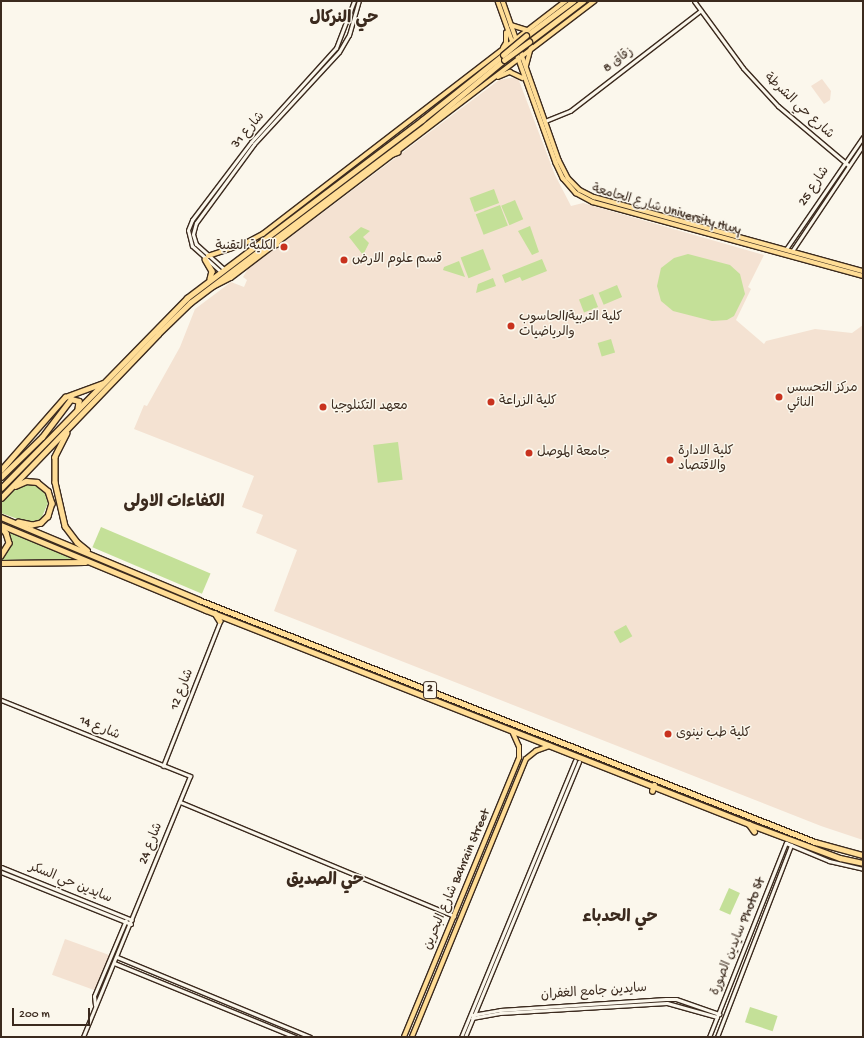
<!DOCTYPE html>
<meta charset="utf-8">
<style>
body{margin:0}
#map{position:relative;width:864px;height:1038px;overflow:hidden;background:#fbf7ec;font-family:"Gochi Hand","Playpen Sans Arabic",sans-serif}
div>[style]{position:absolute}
.built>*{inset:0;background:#f4e2d2;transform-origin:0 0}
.green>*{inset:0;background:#c4e098;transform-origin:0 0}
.roads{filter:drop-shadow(1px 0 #3b2a1e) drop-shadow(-1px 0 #3b2a1e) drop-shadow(0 1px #3b2a1e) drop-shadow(0 -1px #3b2a1e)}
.minor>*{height:3px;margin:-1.5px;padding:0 1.5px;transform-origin:1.5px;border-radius:1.5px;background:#fbf7ec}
.major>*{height:3.5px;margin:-1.75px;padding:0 1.75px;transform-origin:1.75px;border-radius:1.75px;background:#ffdd96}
.highway>*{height:4.5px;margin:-2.25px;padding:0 2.25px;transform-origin:2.25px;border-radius:2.25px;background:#ffdd96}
.bridges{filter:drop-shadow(1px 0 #3b2a1e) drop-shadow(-1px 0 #3b2a1e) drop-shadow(0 1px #3b2a1e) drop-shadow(0 -1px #3b2a1e)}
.highway-bridge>*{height:4.5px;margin:-2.25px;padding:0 2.25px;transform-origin:2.25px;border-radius:2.25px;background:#ffdd96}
.dots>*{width:11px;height:11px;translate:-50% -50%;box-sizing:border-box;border:2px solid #fbf7ec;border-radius:50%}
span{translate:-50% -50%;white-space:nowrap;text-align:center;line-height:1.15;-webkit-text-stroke:3px #fbf7ec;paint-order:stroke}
.shield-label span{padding:1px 3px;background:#fbf7ec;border:1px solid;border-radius:3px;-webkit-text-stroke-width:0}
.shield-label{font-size:12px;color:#3b2a1e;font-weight:700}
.street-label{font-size:13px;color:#3b2a1e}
.poi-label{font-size:13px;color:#3b2a1e}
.right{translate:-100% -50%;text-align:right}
.left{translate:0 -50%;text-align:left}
.district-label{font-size:17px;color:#3b2a1e;font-weight:700}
.frame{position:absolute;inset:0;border:2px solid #3b2a1e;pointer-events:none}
.scale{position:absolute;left:12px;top:1008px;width:78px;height:18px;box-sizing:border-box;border:2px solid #3b2a1e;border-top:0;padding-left:5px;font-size:12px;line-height:14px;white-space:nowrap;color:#3b2a1e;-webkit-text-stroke:3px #fbf7ec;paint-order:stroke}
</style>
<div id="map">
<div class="built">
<i style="clip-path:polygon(510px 78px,518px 78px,555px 175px,571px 206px,583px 203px,764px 255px,748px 287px,751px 289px,736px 320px,764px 344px,766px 341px,815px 329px,852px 333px,863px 325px,863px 840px,821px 826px,274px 611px,297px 550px,256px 533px,263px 515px,242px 507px,254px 476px,134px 429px,144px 405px,147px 406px,180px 347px,195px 309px,231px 282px,244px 287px,247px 280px,243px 277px,248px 269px,274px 249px,285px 246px,285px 241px,499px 80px)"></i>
<i style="clip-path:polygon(822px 79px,831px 91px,830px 100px,824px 104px,811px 86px)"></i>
<i style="left:65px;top:939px;width:47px;height:38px;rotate:20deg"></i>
</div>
<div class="green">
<i style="left:494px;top:189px;width:15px;height:26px;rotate:70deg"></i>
<i style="left:515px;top:200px;width:21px;height:15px;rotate:67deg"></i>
<i style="left:500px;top:205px;width:22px;height:26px;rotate:69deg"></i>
<i style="clip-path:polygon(530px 226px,539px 252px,532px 255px,518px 231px)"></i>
<i style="clip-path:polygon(361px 227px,370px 231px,363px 237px,369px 243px,363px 255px,349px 237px)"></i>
<i style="left:483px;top:249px;width:22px;height:24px;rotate:69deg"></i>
<i style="clip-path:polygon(688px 254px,730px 265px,740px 274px,745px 294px,734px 316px,727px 320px,712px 321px,673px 311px,661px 301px,657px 286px,661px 268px,674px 258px)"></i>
<i style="clip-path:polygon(542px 259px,547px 271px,522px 281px,520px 277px,505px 283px,502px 275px)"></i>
<i style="clip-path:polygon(459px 261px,465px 277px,443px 270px,444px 267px)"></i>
<i style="clip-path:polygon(493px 278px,496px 286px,476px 293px,478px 284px)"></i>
<i style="left:617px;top:285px;width:13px;height:20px;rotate:67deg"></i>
<i style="left:593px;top:294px;width:14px;height:15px;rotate:69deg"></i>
<i style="left:611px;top:339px;width:14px;height:14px;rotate:73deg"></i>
<i style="left:398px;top:442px;width:38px;height:25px;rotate:83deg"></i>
<i style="clip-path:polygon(32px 483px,40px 487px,45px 493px,48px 503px,41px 519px,29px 523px,1px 513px,1px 502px,16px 487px)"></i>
<i style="left:101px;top:527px;width:119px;height:22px;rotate:23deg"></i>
<i style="clip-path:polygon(6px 531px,72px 557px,72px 559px,1px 560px,8px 549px)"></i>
<i style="left:626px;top:625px;width:13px;height:14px;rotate:61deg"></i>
<i style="left:729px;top:888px;width:12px;height:24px;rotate:24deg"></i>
<i style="left:750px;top:1007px;width:29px;height:16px;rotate:18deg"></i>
</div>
<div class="roads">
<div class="minor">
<i style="left:694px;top:1px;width:83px;rotate:53.8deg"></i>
<i style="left:743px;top:68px;width:52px;rotate:47.4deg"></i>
<i style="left:778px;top:106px;width:92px;rotate:40.1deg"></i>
<i style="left:545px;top:121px;width:27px;rotate:-22deg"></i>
<i style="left:570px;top:111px;width:165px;rotate:-37.6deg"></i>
<i style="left:786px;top:249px;width:136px;rotate:-55.5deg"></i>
<i style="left:792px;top:251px;width:128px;rotate:-56.2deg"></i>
<i style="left:224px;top:269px;width:38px;rotate:-138deg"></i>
<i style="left:196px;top:244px;width:10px;rotate:-107deg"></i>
<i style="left:193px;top:234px;width:11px;rotate:-75deg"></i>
<i style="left:196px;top:223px;width:98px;rotate:-53.7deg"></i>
<i style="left:254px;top:144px;width:125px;rotate:-47.3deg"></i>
<i style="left:339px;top:52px;width:20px;rotate:-60deg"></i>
<i style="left:349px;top:35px;width:35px;rotate:-74deg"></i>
<i style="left:220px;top:271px;width:38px;rotate:-138deg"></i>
<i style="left:192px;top:246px;width:16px;rotate:-104deg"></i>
<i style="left:188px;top:230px;width:11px;rotate:-68deg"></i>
<i style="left:192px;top:220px;width:98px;rotate:-52.9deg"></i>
<i style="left:251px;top:142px;width:127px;rotate:-47.9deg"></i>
<i style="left:336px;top:48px;width:50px;rotate:-69deg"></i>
<i style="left:1px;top:700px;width:204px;rotate:21.9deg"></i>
<i style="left:190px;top:776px;width:282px;rotate:112.3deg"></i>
<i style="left:163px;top:766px;width:156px;rotate:-68.5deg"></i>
<i style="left:180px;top:802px;width:297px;rotate:22.6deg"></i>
<i style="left:1px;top:867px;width:141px;rotate:22deg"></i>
<i style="left:1px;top:872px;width:140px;rotate:21.8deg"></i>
<i style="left:117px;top:957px;width:209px;rotate:22.5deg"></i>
<i style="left:114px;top:963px;width:196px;rotate:22.2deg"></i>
<i style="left:95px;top:1005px;width:9px;rotate:-96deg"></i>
<i style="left:94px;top:996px;width:82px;rotate:-67.2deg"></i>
<i style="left:472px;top:1015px;width:28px;rotate:-10deg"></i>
<i style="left:500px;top:1010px;width:166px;rotate:-3.8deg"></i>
<i style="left:666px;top:999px;width:10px"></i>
<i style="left:676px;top:999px;width:46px;rotate:19.2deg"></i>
<i style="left:472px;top:1018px;width:28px;rotate:-10deg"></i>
<i style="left:500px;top:1013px;width:167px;rotate:-3.4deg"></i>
<i style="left:667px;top:1003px;width:52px;rotate:15.6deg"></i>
<i style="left:461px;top:1037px;width:299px;rotate:-67.6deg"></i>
<i style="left:465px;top:1037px;width:298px;rotate:-67.5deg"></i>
<i style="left:709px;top:1037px;width:209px;rotate:-68.4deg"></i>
<i style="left:786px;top:843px;width:47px;rotate:22.7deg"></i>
<i style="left:829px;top:861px;width:35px;rotate:13deg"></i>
<i style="left:717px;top:1037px;width:206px;rotate:-68.9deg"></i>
</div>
<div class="major">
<i style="left:498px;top:1px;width:172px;rotate:70.3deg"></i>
<i style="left:556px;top:163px;width:17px;rotate:65deg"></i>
<i style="left:563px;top:178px;width:20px;rotate:49deg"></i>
<i style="left:576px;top:193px;width:19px;rotate:28deg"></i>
<i style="left:593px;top:202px;width:280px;rotate:15.3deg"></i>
<i style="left:503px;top:1px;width:169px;rotate:70.6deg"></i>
<i style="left:559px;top:160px;width:20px;rotate:63deg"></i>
<i style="left:568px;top:178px;width:17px;rotate:45deg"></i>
<i style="left:580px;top:190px;width:16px;rotate:27deg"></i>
<i style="left:594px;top:197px;width:279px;rotate:15.4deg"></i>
<i style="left:511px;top:25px;width:17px;rotate:17deg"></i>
<i style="left:503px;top:48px;width:6px;rotate:-59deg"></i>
<i style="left:506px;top:43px;width:10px;rotate:-90deg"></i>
<i style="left:526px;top:66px;width:20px;rotate:-75deg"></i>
<i style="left:498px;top:77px;width:13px;rotate:-23deg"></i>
<i style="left:510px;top:72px;width:14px;rotate:25deg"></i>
<i style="left:208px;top:256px;width:36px;rotate:-18deg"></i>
<i style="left:242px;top:245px;width:24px;rotate:-28deg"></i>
<i style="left:263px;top:234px;width:382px;rotate:-37.6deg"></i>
<i style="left:211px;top:288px;width:22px;rotate:-27deg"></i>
<i style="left:231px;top:278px;width:457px;rotate:-37.3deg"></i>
<i style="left:404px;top:1037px;width:302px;rotate:-67.6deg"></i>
<i style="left:519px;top:758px;width:11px;rotate:-90deg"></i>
<i style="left:519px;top:747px;width:17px;rotate:-114deg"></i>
<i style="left:412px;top:1037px;width:300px;rotate:-67.7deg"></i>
<i style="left:526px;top:759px;width:13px;rotate:-39deg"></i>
<i style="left:536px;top:751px;width:15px;rotate:-20deg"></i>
</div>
<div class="highway">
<i style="left:526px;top:36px;width:59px;rotate:-36.7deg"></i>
<i style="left:529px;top:42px;width:68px;rotate:-37.2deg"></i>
<i style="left:389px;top:155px;width:9px;rotate:-21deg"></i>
<i style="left:263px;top:248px;width:14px;rotate:-17deg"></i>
<i style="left:205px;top:259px;width:14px;rotate:60deg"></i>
<i style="left:212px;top:271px;width:8px;rotate:104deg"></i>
<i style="left:67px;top:433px;width:27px;rotate:117deg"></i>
<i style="left:55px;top:457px;width:25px;rotate:90deg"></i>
<i style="left:55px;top:482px;width:45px;rotate:77.2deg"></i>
<i style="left:65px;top:526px;width:20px;rotate:53deg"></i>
<i style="left:77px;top:542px;width:13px;rotate:39deg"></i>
<i style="left:1px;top:470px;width:97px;rotate:-48.8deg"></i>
<i style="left:65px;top:397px;width:40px;rotate:-20.2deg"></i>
<i style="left:1px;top:477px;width:57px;rotate:-44.3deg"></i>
<i style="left:42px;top:437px;width:48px;rotate:-52.7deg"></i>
<i style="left:71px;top:399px;width:8px;rotate:14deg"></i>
<i style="left:79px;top:401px;width:8px;rotate:97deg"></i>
<i style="left:15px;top:486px;width:12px;rotate:-24deg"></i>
<i style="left:26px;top:481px;width:11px;rotate:5deg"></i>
<i style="left:37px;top:482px;width:14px;rotate:39deg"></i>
<i style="left:48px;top:491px;width:13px;rotate:72deg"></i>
<i style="left:52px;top:503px;width:14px;rotate:107deg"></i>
<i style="left:48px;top:516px;width:10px;rotate:135deg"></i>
<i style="left:41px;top:523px;width:9px;rotate:167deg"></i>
<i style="left:32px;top:525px;width:14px;rotate:-168deg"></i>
<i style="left:1px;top:488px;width:266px;rotate:-45.6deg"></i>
<i style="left:187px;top:298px;width:295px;rotate:-37.1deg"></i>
<i style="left:422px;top:120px;width:104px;rotate:-38.7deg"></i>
<i style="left:1px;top:498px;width:227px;rotate:-46.2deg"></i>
<i style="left:158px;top:334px;width:45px;rotate:-44.1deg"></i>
<i style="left:190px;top:303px;width:296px;rotate:-37deg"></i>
<i style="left:426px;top:125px;width:102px;rotate:-39.8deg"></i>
<i style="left:1px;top:517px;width:215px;rotate:22.7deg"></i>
<i style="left:199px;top:600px;width:662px;rotate:21.45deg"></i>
<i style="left:815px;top:842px;width:50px;rotate:15.2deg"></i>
<i style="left:1px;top:525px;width:222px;rotate:22.5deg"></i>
<i style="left:206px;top:610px;width:584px;rotate:21.51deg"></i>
<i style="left:749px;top:824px;width:97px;rotate:20.5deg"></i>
<i style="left:840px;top:858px;width:24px;rotate:12deg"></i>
<i style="left:1px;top:527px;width:8px;rotate:50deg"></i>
<i style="left:6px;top:533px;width:10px;rotate:73deg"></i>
<i style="left:9px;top:543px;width:15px;rotate:122deg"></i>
<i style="left:1px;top:563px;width:84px;rotate:-0.7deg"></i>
<i style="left:215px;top:613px;width:9px;rotate:58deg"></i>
<i style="left:652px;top:791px;width:6px;rotate:-72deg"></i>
<i style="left:749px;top:824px;width:9px;rotate:54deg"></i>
</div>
</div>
<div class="bridges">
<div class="highway-bridge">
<i style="left:503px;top:55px;width:30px;rotate:-40deg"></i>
<i style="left:504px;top:60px;width:31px;rotate:-36deg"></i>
</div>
</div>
<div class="dots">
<i style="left:284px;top:247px;background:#c8321e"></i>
<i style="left:344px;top:260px;background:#c8321e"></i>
<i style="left:511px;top:326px;background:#c8321e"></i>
<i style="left:779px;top:397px;background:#c8321e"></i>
<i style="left:491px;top:402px;background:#c8321e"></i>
<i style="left:323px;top:407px;background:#c8321e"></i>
<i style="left:529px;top:453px;background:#c8321e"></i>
<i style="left:670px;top:460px;background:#c8321e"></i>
<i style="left:668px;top:734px;background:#c8321e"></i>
</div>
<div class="shield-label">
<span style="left:430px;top:690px">2</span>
</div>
<div class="street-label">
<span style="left:619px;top:61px;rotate:-37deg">زقاق 8</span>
<span style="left:798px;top:107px;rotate:43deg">شارع حي الشرطة</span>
<span style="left:249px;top:131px;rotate:-49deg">شارع 31</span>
<span style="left:815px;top:187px;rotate:-56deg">شارع 25</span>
<span style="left:666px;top:211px;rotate:16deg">شارع الجامعة University Hwy</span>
<span style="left:183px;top:690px;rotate:-68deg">شارع 12</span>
<span style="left:99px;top:729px;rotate:23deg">شارع 14</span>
<span style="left:152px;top:844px;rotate:-68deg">شارع 24</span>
<span style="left:458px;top:880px;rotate:-67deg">شارع البحرين Bahrain Street</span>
<span style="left:70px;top:884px;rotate:22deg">سايدين حي السكر</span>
<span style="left:739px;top:937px;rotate:-68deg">سايدين الصورة Photo St</span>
<span style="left:594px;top:993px;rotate:-4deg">سايدين جامع الغفران</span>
</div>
<div class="poi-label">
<span class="right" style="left:276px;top:247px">الكلية التقنية</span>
<span class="left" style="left:352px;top:260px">قسم علوم الارض</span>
<span class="left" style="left:519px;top:326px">كلية التربية/الحاسوب<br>والرياضيات</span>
<span class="left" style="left:787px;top:397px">مركز التحسس<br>النائي</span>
<span class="left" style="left:499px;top:402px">كلية الزراعة</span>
<span class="left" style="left:331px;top:407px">معهد التكنلوجيا</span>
<span class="left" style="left:537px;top:453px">جامعة الموصل</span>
<span class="left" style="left:678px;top:460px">كلية الادارة<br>والاقتصاد</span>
<span class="left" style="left:676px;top:734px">كلية طب نينوى</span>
</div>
<div class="district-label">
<span style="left:344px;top:20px">حي النركال</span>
<span style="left:174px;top:504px">الكفاءات الاولى</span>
<span style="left:325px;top:882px">حي الصديق</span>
<span style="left:620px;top:919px">حي الحدباء</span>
</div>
<div class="frame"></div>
<div class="scale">200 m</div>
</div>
